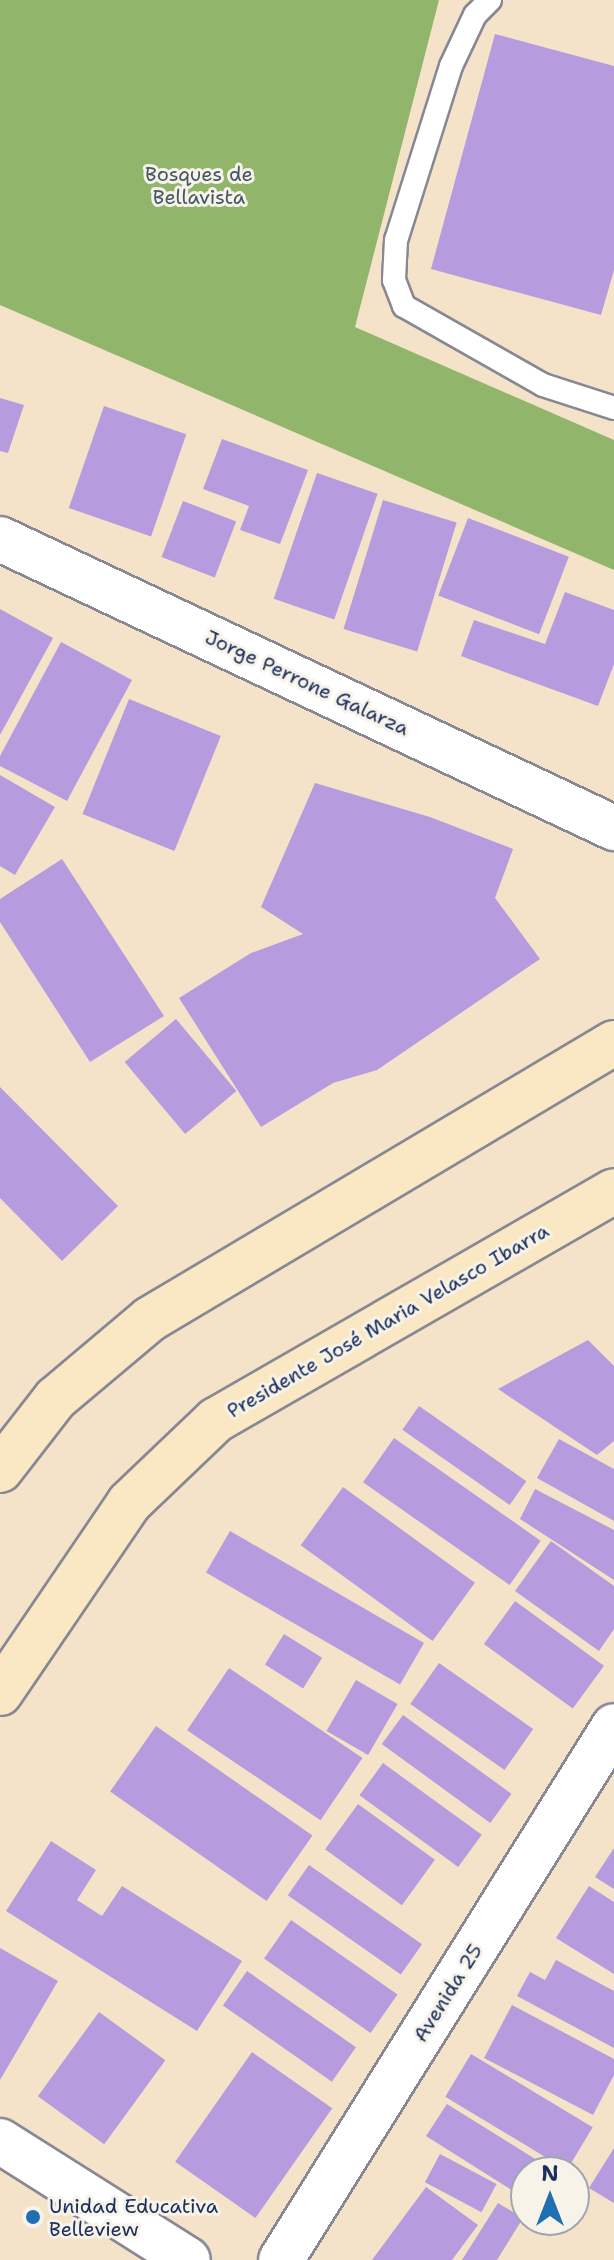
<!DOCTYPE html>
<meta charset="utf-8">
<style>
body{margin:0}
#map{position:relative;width:614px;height:2260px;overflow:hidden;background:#f4e2c9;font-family:"Shantell Sans",sans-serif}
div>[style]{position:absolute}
.forest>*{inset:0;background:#91b66b}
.building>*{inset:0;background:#b69cde;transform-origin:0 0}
.roads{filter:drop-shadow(2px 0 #888894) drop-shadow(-2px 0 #888894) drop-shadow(0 2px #888894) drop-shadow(0 -2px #888894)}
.service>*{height:22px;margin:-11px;padding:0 11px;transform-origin:11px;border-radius:11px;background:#fff}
.minor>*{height:44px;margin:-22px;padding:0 22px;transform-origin:22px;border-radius:22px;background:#fff}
.secondary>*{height:44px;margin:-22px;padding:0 22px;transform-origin:22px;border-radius:22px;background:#fae7c3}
.dots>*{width:22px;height:22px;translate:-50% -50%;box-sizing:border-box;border:4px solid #f7f3e8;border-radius:50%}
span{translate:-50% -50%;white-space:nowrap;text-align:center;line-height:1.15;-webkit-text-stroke:6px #f7f3e8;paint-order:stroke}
.park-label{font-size:20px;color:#425865}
.street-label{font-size:20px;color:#1b2f5e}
.poi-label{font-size:20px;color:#1b2f5e}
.left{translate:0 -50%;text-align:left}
.north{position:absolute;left:510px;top:2156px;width:80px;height:80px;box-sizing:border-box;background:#f7f3e8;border:2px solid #9fa5b1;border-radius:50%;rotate:0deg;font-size:22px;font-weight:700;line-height:32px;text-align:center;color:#1b2f5e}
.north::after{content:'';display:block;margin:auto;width:28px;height:36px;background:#1f6fb2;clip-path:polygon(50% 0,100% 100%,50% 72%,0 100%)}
</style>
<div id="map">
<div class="forest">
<i style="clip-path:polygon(0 0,439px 0,355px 327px,614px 440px,614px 570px,0 305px)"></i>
</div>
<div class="building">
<i style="clip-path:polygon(495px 34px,614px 66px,614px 270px,601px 315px,431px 269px)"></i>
<i style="clip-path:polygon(0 398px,24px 405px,8px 453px,0 451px)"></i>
<i style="left:104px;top:406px;width:87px;height:108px;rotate:19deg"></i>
<i style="clip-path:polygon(222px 439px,308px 470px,280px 544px,240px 530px,249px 506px,203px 489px)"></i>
<i style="left:317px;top:473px;width:64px;height:133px;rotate:19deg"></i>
<i style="left:383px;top:500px;width:77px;height:135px;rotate:17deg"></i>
<i style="left:183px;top:501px;width:57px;height:60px;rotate:21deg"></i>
<i style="left:468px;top:518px;width:108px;height:83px;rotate:21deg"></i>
<i style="clip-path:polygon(565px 592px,614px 610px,614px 664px,598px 706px,461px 656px,474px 620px,545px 644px)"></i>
<i style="clip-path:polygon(0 609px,53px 638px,0 735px)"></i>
<i style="clip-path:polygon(61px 642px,132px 680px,67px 801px,0 766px,0 756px)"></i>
<i style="left:129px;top:699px;width:99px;height:124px;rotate:22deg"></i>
<i style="clip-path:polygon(0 775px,55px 807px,15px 875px,0 866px)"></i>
<i style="clip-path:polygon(315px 783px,430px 817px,513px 849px,495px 898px,540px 959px,377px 1070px,333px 1083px,261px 1127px,179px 998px,251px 953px,303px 934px,261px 907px)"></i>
<i style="clip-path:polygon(62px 859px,164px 1016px,90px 1062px,0 922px,0 899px)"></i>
<i style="left:176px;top:1019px;width:94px;height:67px;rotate:50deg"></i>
<i style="clip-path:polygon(0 1087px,118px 1206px,62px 1261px,0 1198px)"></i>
<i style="clip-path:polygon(588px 1340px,614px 1366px,614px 1441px,597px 1455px,498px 1389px)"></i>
<i style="left:419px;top:1406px;width:131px;height:29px;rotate:35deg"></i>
<i style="left:394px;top:1438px;width:179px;height:54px;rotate:35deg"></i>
<i style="clip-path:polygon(559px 1439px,614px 1469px,614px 1521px,537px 1478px)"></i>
<i style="left:343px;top:1487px;width:163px;height:72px;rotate:36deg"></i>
<i style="clip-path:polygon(535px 1489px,614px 1530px,614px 1580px,520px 1519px)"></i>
<i style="left:230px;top:1531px;width:224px;height:48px;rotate:30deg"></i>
<i style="clip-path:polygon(551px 1541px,614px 1586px,614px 1629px,599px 1651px,515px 1591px)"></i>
<i style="left:515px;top:1601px;width:110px;height:53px;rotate:36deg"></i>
<i style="left:284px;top:1634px;width:45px;height:36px;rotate:32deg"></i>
<i style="left:439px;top:1663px;width:115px;height:50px;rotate:35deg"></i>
<i style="left:229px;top:1668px;width:161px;height:75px;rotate:34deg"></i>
<i style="left:356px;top:1680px;width:48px;height:59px;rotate:30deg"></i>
<i style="left:403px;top:1715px;width:134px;height:36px;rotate:36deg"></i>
<i style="left:156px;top:1726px;width:191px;height:80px;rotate:35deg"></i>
<i style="left:383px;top:1763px;width:122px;height:40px;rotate:36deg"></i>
<i style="left:358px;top:1804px;width:95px;height:56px;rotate:36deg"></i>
<i style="clip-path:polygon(51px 1841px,96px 1870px,77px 1900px,102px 1916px,122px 1886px,242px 1961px,197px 2031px,6px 1911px)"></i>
<i style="clip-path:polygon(614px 1848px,614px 1889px,595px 1877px)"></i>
<i style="left:309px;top:1865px;width:138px;height:37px;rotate:35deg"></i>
<i style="clip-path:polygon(589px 1886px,614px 1902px,614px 1974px,556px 1938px)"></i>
<i style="left:291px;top:1920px;width:130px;height:47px;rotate:35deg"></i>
<i style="clip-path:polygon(0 1948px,58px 1981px,0 2080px)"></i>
<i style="clip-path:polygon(556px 1960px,614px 1991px,614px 2048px,517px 1996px,530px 1972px,545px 1980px)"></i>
<i style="left:247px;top:1971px;width:133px;height:42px;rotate:35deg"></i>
<i style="clip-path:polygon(512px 2005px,614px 2059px,614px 2075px,593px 2115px,484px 2058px)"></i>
<i style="left:99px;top:2012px;width:82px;height:104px;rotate:36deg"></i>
<i style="left:252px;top:2052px;width:98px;height:134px;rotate:35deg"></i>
<i style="left:471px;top:2054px;width:142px;height:50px;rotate:31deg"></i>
<i style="clip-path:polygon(447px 2104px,556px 2172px,526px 2172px,526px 2199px,426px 2136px)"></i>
<i style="clip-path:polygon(614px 2148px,614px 2203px,589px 2188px)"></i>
<i style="left:440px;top:2154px;width:64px;height:32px;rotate:28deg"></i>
<i style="clip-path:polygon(426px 2187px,478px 2225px,452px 2260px,372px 2260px)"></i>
<i style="clip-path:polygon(498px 2203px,523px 2218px,497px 2260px,462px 2260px)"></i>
</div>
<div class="roads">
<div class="service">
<i style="left:490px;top:0;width:21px;rotate:135deg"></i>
<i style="left:475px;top:15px;width:56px;rotate:115.2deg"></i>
<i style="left:451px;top:66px;width:182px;rotate:107.5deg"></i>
<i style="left:396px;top:240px;width:40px;rotate:92.9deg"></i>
<i style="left:394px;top:280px;width:28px;rotate:69deg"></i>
<i style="left:404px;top:306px;width:160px;rotate:29.6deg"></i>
<i style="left:543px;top:385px;width:75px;rotate:17.9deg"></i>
</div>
<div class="minor">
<i style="left:0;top:539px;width:679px;rotate:25.21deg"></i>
<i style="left:0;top:2141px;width:222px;rotate:32.3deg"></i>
<i style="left:281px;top:2260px;width:629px;rotate:-58.05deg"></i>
</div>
<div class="secondary">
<i style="left:0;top:1470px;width:90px;rotate:-52.2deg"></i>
<i style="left:55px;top:1399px;width:124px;rotate:-40.1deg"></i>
<i style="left:150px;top:1319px;width:540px;rotate:-30.75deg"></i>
<i style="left:0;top:1693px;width:230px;rotate:-55.8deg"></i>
<i style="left:129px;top:1503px;width:120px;rotate:-43.7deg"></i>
<i style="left:216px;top:1420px;width:459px;rotate:-29.9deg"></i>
</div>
</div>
<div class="dots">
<i style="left:33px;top:2217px;background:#1f6fb2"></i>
</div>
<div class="park-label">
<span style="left:199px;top:186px">Bosques de<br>Bellavista</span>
</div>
<div class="street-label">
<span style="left:307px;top:683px;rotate:25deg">Jorge Perrone Galarza</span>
<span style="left:388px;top:1321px;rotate:-30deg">Presidente José Maria Velasco Ibarra</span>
<span style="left:448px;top:1993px;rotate:-58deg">Avenida 25</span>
</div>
<div class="poi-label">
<span class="left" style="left:49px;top:2218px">Unidad Educativa<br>Belleview</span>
</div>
<div class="north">N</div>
</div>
